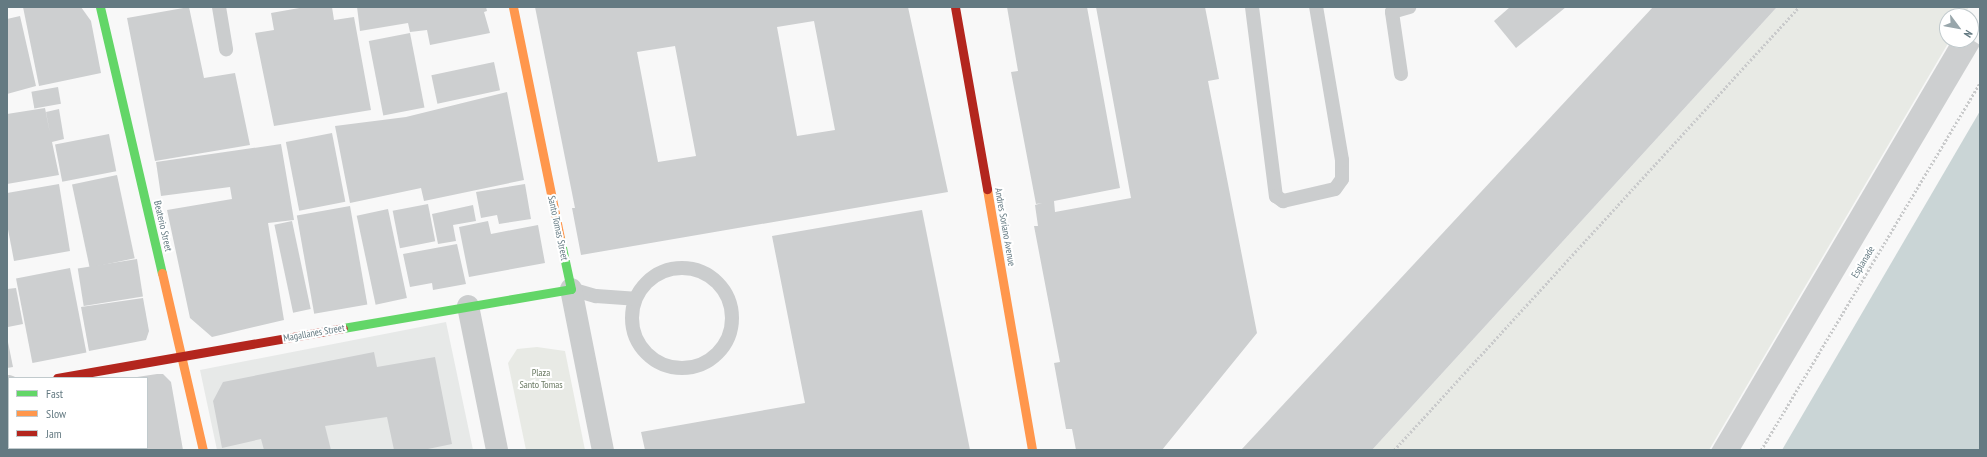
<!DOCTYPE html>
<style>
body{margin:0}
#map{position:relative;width:1987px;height:457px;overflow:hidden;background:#f8f8f8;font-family:"PT Sans Narrow",sans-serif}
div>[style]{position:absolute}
.built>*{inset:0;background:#e7e9e8}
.green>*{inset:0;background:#e8eae5}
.water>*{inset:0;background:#cad5d6}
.building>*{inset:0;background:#cdcfd0;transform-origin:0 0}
.path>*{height:2.5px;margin-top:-1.25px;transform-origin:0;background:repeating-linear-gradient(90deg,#c9cacb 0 2px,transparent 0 4px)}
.lane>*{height:14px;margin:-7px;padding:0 7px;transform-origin:7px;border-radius:7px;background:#cbcdce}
.lane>.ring{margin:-7px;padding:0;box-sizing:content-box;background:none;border:14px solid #cbcdce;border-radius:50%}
.street>*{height:22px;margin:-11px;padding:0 11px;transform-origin:11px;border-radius:11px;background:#cbcdce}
.fast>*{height:9px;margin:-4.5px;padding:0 4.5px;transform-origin:4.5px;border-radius:4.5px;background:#63d668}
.slow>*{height:9px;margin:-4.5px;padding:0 4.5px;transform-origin:4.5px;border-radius:4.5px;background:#ff974d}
.jam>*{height:9px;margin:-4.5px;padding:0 4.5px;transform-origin:4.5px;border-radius:4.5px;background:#b3261e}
span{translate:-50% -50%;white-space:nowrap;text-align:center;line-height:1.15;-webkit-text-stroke:4px #fff;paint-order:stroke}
.street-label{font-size:10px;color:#647a82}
.park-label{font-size:10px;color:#6b7a63}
.frame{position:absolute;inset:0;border:8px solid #647a82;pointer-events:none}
.legend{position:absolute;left:8px;top:377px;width:140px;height:72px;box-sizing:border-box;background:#fff;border:1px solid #c1cacd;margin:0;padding:5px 7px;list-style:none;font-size:12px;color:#647a82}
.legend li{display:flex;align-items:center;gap:8px;height:20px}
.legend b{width:20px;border:1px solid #c1cacd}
.north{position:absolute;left:1939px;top:8px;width:40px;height:40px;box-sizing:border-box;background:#fff;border:1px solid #c1cacd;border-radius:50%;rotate:122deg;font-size:11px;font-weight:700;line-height:16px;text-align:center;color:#647a82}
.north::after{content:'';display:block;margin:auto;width:14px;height:18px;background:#98a6ab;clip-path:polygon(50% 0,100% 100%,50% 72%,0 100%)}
</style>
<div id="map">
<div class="built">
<i style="clip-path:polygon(446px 322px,473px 450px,217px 450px,200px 370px)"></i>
</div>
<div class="green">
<i style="clip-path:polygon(1777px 7px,1969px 7px,1964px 16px,1947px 16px,1947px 40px,1950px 40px,1709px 450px,1372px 450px)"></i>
<i style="clip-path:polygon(537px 347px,565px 351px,585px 450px,526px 450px,508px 363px,517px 349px)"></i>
</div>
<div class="water">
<i style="clip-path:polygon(1980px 111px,1980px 450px,1782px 450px)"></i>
</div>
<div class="building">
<i style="clip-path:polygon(23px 7px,81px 7px,91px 21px,101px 73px,39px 86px)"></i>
<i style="clip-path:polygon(189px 7px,204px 78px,235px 73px,250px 145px,155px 161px,127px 18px)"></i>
<i style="clip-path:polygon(305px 7px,332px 7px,334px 20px,354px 17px,371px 110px,274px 126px,255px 33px,274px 30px,271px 13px)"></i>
<i style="clip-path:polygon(357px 7px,486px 7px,487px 11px,484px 12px,490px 33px,430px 45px,427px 30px,410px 32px,408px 23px,360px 31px)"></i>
<i style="clip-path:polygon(evenodd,535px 7px,908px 7px,948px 192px,581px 255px,572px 208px,575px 208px,535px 7px,814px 21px,835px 130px,797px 136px,777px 27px,814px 21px,535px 7px,675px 46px,696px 156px,658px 162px,637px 52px,675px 46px)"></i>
<i style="clip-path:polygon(1007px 7px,1087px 7px,1120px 188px,1054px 201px,1055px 212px,1131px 198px,1096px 7px,1205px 7px,1219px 79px,1208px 81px,1257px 333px,1162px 450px,1076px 450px,1072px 429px,1066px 429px,1054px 363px,1060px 362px,1034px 226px,1038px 226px,1035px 205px,1042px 203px,1036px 204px,1011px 72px,1018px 71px)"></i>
<i style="clip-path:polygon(1510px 7px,1566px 7px,1516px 48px,1494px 21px)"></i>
<i style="clip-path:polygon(1653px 7px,1777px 7px,1372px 450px,1241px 450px)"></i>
<i style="clip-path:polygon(20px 16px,36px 86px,7px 94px,7px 19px)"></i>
<i style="left:410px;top:33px;width:76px;height:42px;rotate:79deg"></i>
<i style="clip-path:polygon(1971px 39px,1980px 45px,1740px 450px,1711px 450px,1952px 40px)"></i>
<i style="left:494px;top:62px;width:29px;height:64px;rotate:78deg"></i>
<i style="left:58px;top:87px;width:17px;height:27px;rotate:80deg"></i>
<i style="clip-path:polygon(507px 92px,524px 180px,424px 201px,421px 188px,350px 203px,335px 126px,406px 117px)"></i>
<i style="clip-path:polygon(45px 108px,50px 133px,46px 112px,59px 109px,64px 139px,52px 142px,59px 175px,7px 184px,7px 114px)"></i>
<i style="left:332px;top:133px;width:70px;height:47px;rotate:79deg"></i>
<i style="left:109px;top:134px;width:38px;height:55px;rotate:79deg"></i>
<i style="clip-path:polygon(281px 144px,294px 220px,268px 223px,284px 320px,212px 337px,190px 318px,167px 210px,232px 199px,230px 187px,161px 196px,156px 162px)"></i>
<i style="left:117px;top:175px;width:85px;height:46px;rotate:78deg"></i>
<i style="clip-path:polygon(59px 184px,70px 251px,14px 261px,7px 224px,7px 193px)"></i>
<i style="clip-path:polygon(525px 184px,531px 219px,499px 224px,497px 215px,481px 218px,476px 192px)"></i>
<i style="left:428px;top:204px;width:38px;height:36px;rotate:79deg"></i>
<i style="clip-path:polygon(473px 205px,476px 221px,453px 225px,456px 241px,438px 244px,432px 214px)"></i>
<i style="left:350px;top:206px;width:100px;height:54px;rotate:80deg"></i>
<i style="left:388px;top:209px;width:91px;height:32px;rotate:78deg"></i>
<i style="clip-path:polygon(922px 210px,970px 450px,645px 450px,641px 432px,805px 403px,772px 236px)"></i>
<i style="left:292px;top:221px;width:90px;height:18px;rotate:78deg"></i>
<i style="clip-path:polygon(488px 221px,491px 234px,538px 225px,545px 263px,469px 277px,459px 227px)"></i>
<i style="clip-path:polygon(457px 244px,466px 284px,433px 290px,432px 283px,410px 287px,403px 254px)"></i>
<i style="left:137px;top:259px;width:38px;height:60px;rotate:81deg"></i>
<i style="left:70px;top:268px;width:86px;height:55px;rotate:79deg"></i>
<i style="clip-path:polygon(16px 288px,23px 324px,8px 327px,7px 289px)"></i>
<i style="clip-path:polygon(143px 298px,149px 331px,146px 340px,89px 351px,81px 307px)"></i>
<i style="clip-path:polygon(7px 337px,13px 367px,7px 368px)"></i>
<i style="clip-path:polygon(374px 352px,377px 367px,435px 357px,452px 444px,423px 450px,394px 450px,387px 417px,325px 426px,331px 450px,264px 450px,261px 439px,222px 448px,213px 401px,223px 382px)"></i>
<i style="clip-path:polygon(157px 374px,163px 374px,171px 382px,183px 450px,109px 450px,109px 448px,147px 448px,147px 378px,137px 377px)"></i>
<i style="clip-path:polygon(7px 401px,9px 401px,9px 448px,49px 450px,7px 450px)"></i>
</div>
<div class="path">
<i style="left:1394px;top:450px;width:600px;rotate:-47.57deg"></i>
<i style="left:1761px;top:450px;width:428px;rotate:-59.2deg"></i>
</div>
<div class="lane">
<i style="left:219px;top:7px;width:43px;rotate:80.5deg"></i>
<i style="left:1252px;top:7px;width:191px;rotate:82.8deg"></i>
<i style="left:1276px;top:196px;width:9px;rotate:36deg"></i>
<i style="left:1283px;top:201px;width:53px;rotate:-13deg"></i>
<i style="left:1335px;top:189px;width:12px;rotate:-55deg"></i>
<i style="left:1342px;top:179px;width:19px;rotate:-90deg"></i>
<i style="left:1342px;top:160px;width:155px;rotate:-99.6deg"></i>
<i style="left:1401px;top:74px;width:63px;rotate:-98.3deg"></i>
<i style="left:1392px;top:12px;width:18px;rotate:-16deg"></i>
<i class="ring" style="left:632px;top:268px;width:86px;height:86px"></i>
<i style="left:571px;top:289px;width:26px;rotate:16deg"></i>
<i style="left:596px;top:296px;width:39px;rotate:4deg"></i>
</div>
<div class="street">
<i style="left:571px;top:289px;width:164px;rotate:78.8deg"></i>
<i style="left:468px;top:306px;width:147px;rotate:78.6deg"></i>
<i style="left:7px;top:387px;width:2px;rotate:-27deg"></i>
</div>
<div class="fast">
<i style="left:100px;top:7px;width:273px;rotate:76.9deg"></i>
<i style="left:343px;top:328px;width:231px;rotate:-9.7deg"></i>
<i style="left:571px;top:289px;width:52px;rotate:-102.2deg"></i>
</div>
<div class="slow">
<i style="left:513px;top:7px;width:236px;rotate:78.5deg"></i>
<i style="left:987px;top:189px;width:265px;rotate:80.2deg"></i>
<i style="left:162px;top:273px;width:182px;rotate:77deg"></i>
</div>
<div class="jam">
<i style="left:955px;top:7px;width:185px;rotate:80deg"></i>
<i style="left:57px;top:378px;width:290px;rotate:-9.9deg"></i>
</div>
<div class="street-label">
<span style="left:163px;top:226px;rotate:77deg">Beaterio Street</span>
<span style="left:1005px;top:227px;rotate:80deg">Andres Soriano Avenue</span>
<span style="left:558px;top:228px;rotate:78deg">Santo Tomas Street</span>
<span style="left:1863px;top:262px;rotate:-59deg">Esplanade</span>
<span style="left:314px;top:333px;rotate:-10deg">Magallanes Street</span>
</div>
<div class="park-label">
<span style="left:541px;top:378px">Plaza<br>Santo Tomas</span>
</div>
<div class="frame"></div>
<ul class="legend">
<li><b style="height:5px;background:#63d668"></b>Fast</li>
<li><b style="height:5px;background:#ff974d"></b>Slow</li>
<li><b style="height:5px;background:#b3261e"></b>Jam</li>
</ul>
<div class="north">N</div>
</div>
